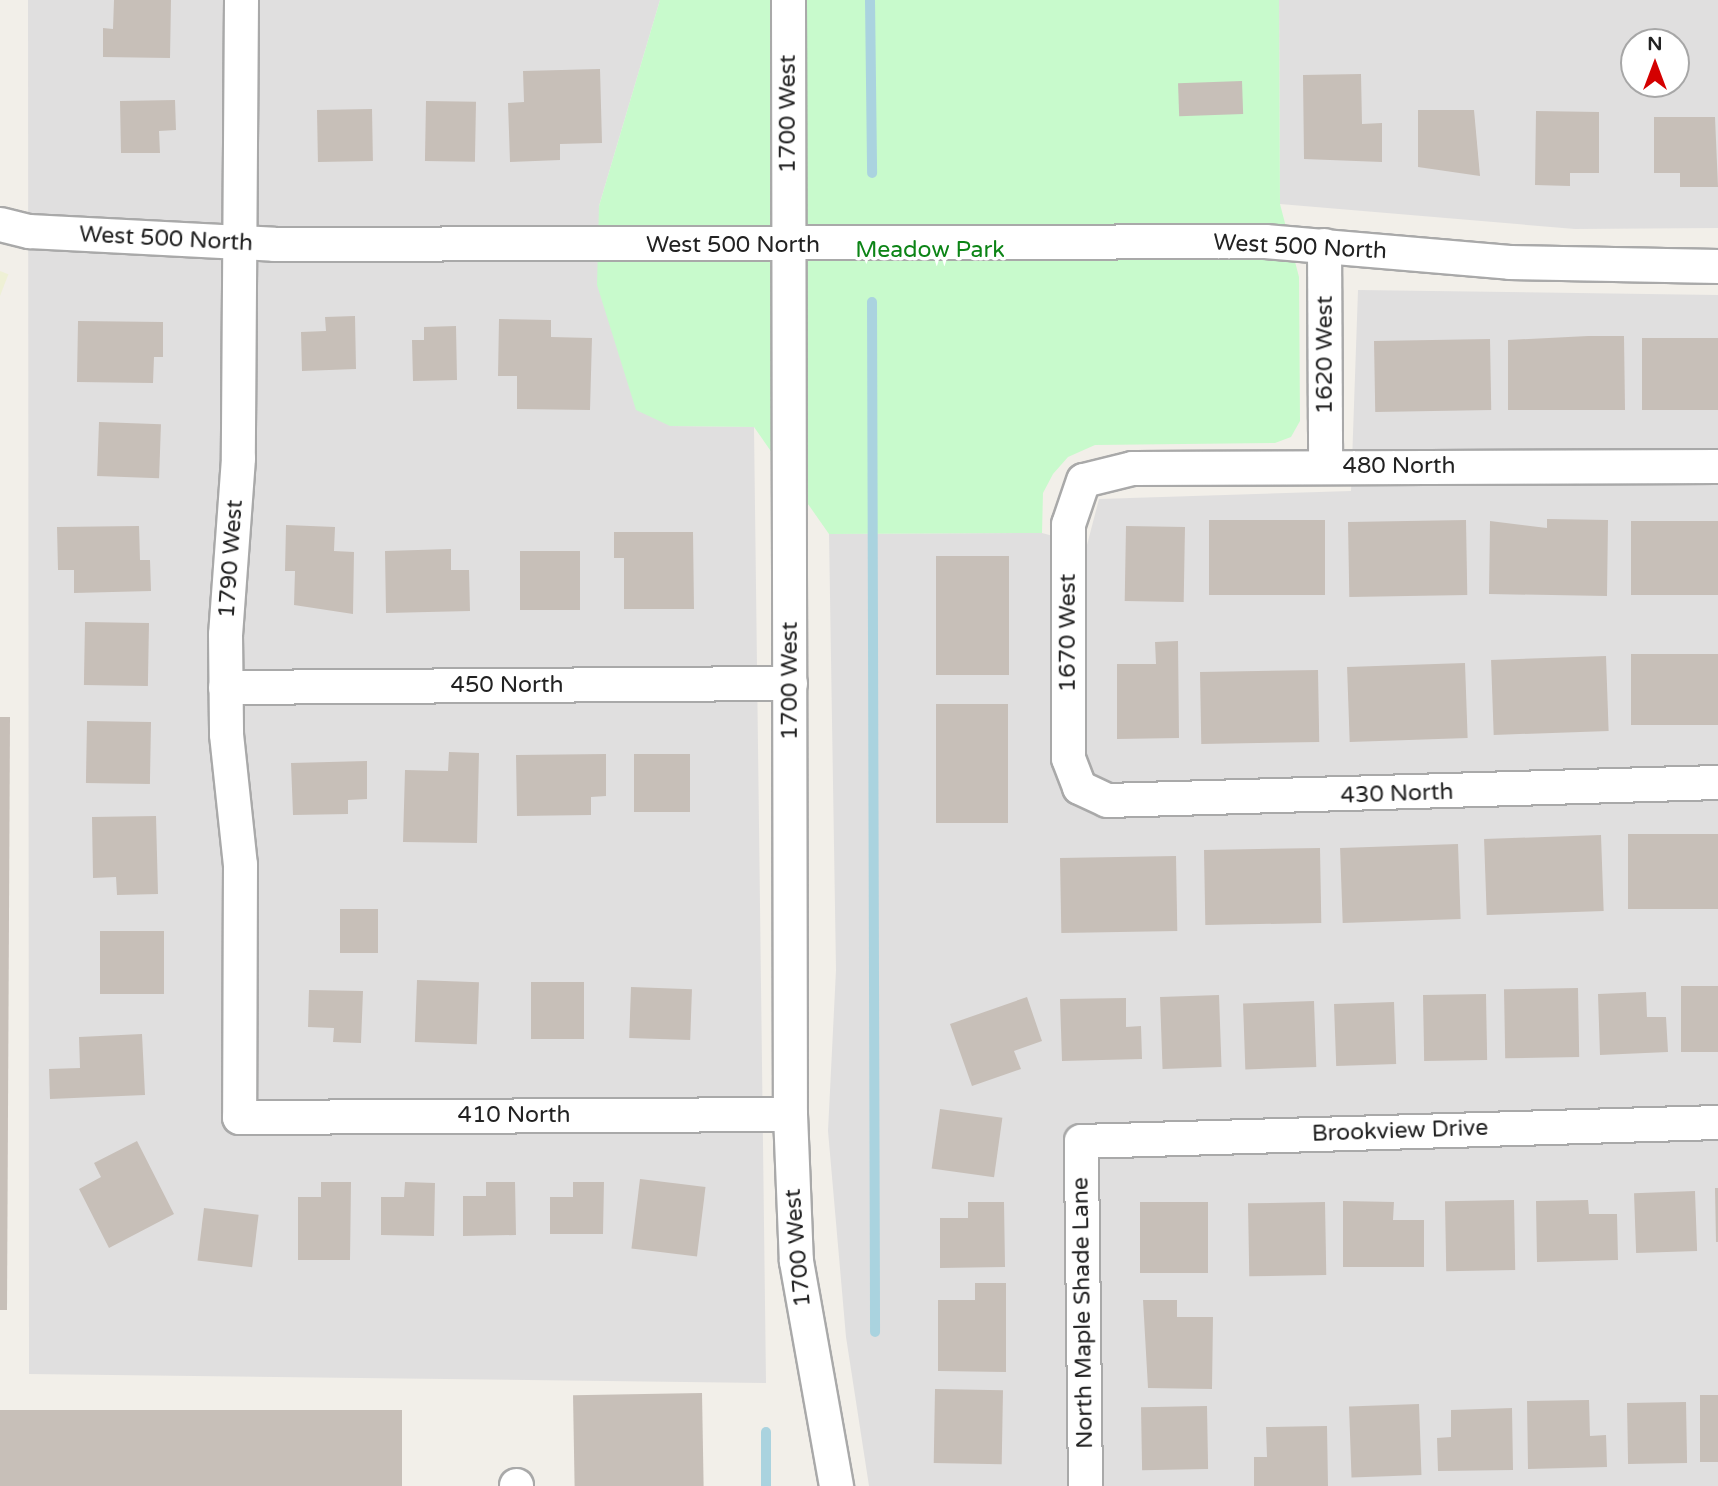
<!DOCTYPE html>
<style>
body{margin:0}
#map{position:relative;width:1718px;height:1486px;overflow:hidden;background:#f2efe9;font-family:"Varela Round",sans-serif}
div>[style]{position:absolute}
.residential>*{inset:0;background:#e0dfdf}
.farmland>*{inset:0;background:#eef0d5;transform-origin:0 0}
.park>*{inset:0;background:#c8facc}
.stream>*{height:10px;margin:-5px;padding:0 5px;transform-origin:5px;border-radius:5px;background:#aad3df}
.building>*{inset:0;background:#c7bfb8;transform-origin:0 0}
.roads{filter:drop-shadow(2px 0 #a9a9a9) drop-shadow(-2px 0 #a9a9a9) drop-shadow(0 2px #a9a9a9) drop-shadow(0 -2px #a9a9a9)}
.minor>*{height:33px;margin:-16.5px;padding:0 16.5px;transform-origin:16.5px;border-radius:16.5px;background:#fff}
span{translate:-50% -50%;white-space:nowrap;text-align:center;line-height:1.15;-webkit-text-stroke:7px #fff;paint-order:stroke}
.street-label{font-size:23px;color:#222}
.park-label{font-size:23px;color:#0c8416}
.north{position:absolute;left:1620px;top:28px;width:70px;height:70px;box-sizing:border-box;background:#fff;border:2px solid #a7a7a7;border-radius:50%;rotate:0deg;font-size:19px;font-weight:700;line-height:28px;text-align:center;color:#222}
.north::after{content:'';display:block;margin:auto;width:24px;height:32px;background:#d40000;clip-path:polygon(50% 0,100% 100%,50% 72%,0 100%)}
</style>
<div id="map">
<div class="residential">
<i style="clip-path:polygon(28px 0,660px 0,599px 206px,670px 426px,754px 427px,766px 1383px,29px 1374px)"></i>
<i style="clip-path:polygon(evenodd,1279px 0,1718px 0,1718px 228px,1575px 229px,1280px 204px,1279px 0,1634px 42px,1676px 42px,1676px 84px,1634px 84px,1634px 42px)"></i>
<i style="clip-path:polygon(1358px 290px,1718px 295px,1718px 1486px,869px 1486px,846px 1337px,828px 1131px,836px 970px,829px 534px,1042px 533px,1087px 545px,1099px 499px,1351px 491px)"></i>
</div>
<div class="farmland">
<i style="left:0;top:271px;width:9px;height:411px;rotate:21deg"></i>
</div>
<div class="park">
<i style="clip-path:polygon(660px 0,1279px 0,1280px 204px,1299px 277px,1300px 421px,1291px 437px,1275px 443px,1095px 445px,1068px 457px,1053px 474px,1043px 493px,1042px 533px,829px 534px,754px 427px,670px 426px,636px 410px,597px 285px,599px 206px)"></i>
</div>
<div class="stream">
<i style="left:870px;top:0;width:173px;rotate:89.3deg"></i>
<i style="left:872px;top:302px;width:1030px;rotate:89.83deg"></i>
<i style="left:766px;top:1432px;width:54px;rotate:90deg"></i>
</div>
<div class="building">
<i style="clip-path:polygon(114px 0,171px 0,170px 58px,103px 57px,103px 28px,113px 29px)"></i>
<i style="clip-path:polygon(600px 69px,602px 143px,560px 144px,560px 160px,510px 162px,508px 103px,524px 102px,523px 71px)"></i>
<i style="clip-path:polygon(1361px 74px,1362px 124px,1382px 123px,1382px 162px,1304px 159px,1303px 75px)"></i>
<i style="left:1242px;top:81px;width:33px;height:64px;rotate:88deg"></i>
<i style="clip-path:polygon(175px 100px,176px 130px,159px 131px,160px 153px,121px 153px,120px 101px)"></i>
<i style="left:426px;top:101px;width:50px;height:60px;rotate:1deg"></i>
<i style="left:372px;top:109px;width:52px;height:55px;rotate:89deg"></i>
<i style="clip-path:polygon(1418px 110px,1474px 110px,1480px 176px,1418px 167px)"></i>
<i style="clip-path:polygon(1536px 111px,1599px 112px,1599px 173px,1570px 173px,1570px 186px,1535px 185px)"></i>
<i style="clip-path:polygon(1654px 117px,1715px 117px,1718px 187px,1680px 187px,1680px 173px,1654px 173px)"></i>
<i style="clip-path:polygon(355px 316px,356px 369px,302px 371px,301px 332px,326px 331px,325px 317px)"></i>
<i style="clip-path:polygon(499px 319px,551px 320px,551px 337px,592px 338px,590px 410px,517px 409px,517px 376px,498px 376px)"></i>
<i style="clip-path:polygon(78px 321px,163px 322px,163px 357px,154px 357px,153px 383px,77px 382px)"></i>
<i style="clip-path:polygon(456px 326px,457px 380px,413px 381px,412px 340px,424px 340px,424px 327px)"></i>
<i style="clip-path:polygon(1588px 336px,1624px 336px,1625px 410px,1508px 410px,1508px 340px)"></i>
<i style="left:1718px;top:338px;width:72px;height:76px;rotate:90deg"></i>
<i style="left:1490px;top:339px;width:71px;height:116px;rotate:89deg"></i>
<i style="left:99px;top:422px;width:62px;height:54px;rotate:2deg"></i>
<i style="clip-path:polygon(1547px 519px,1608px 520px,1607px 596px,1489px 594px,1490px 521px,1547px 528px)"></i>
<i style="left:1209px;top:520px;width:116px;height:75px"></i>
<i style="left:1466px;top:520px;width:75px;height:118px;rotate:89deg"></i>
<i style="left:1631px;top:521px;width:87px;height:74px"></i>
<i style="clip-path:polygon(286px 525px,335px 527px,334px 551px,354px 552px,353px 614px,294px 605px,295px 571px,285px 571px)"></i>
<i style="clip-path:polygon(139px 526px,140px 560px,150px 560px,151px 591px,74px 593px,74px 570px,58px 570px,57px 527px)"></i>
<i style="left:1126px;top:526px;width:59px;height:75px;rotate:1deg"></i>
<i style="clip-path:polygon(614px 532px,693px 532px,694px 609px,624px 609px,624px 558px,614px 558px)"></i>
<i style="clip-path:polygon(451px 549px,451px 570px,469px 570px,470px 611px,386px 613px,385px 551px)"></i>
<i style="left:520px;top:551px;width:60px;height:59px"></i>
<i style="left:936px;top:556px;width:73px;height:119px"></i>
<i style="left:85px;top:622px;width:64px;height:63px;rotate:1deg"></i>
<i style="clip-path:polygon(1178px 641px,1179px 738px,1117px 739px,1117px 664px,1156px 664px,1155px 642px)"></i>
<i style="left:1718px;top:654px;width:71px;height:87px;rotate:90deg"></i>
<i style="left:1606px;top:656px;width:75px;height:115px;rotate:88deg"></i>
<i style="left:1465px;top:663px;width:75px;height:118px;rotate:88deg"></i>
<i style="left:1318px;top:670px;width:72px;height:118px;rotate:89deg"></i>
<i style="left:1008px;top:704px;width:119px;height:72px;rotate:90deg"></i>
<i style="clip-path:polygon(0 717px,10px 717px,7px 1310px,0 1310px)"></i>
<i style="left:87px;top:721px;width:64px;height:62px;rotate:1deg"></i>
<i style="clip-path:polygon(449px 752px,479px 753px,477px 843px,403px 842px,405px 770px,448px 771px)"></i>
<i style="clip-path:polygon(606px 754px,606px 796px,591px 797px,591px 815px,517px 816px,516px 755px)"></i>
<i style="left:690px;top:754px;width:58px;height:56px;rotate:90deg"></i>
<i style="clip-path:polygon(367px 761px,367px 799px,348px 800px,348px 814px,293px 815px,291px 763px)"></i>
<i style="clip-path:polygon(156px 816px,158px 894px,117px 895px,116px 877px,93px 878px,92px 817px)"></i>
<i style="left:1718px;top:834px;width:75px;height:90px;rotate:90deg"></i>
<i style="left:1601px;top:835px;width:76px;height:117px;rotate:88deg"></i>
<i style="left:1458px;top:844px;width:75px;height:118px;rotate:88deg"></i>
<i style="left:1320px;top:848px;width:75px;height:116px;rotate:89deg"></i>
<i style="left:1176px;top:856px;width:75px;height:116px;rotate:89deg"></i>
<i style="left:340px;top:909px;width:38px;height:44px"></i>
<i style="left:100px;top:931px;width:64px;height:63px"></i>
<i style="left:417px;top:980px;width:62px;height:62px;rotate:2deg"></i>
<i style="left:531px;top:982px;width:53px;height:57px"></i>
<i style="left:1718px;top:986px;width:66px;height:37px;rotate:90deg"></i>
<i style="left:631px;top:987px;width:61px;height:51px;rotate:2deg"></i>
<i style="left:1578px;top:988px;width:69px;height:74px;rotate:89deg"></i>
<i style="clip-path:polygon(309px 990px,363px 991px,361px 1043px,333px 1042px,334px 1028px,308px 1027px)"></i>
<i style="clip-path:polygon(1646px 992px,1647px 1017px,1666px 1017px,1668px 1052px,1600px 1055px,1598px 994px)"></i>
<i style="left:1486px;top:994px;width:66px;height:63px;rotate:89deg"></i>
<i style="left:1219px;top:995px;width:72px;height:59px;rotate:88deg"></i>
<i style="clip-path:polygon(1027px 997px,1042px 1041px,1014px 1051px,1021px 1069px,972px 1086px,950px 1024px)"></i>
<i style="clip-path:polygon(1126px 998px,1126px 1027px,1141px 1026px,1142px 1059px,1062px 1061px,1060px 999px)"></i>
<i style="left:1314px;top:1001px;width:66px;height:71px;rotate:88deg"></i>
<i style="left:1394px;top:1002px;width:62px;height:60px;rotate:88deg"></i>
<i style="clip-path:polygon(142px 1034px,145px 1095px,50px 1099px,49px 1069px,80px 1068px,79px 1037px)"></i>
<i style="left:940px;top:1109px;width:63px;height:60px;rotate:8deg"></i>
<i style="clip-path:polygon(137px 1141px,174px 1214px,109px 1248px,79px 1189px,101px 1177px,94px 1163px)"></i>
<i style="left:640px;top:1179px;width:66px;height:70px;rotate:7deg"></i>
<i style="clip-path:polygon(321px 1182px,351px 1182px,350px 1260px,298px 1260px,298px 1197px,321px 1197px)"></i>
<i style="clip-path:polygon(405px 1182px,435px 1183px,434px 1236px,381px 1235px,381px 1197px,404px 1197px)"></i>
<i style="clip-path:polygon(486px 1182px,515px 1182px,516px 1235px,463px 1236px,463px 1196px,486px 1196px)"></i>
<i style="clip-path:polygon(573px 1182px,604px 1182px,603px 1234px,550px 1234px,550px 1197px,573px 1197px)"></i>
<i style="clip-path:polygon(1715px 1188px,1718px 1188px,1718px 1242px,1716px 1242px)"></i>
<i style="left:1695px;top:1191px;width:60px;height:61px;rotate:88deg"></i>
<i style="left:1514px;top:1200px;width:70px;height:69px;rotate:89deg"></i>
<i style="clip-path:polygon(1588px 1200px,1589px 1214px,1617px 1214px,1618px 1260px,1537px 1262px,1536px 1201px)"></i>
<i style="clip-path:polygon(1343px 1201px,1394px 1202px,1393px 1220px,1424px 1220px,1424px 1267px,1343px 1267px)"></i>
<i style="clip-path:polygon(968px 1202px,1004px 1202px,1005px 1267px,940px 1268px,940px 1218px,968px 1218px)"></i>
<i style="left:1140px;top:1202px;width:68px;height:71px"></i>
<i style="left:1325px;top:1202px;width:73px;height:77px;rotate:89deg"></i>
<i style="left:204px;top:1208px;width:55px;height:53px;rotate:7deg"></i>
<i style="clip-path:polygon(975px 1283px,1006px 1283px,1006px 1372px,938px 1371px,938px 1300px,975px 1300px)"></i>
<i style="clip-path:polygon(1143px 1300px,1177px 1300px,1177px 1317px,1213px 1317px,1212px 1389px,1148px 1388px)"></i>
<i style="left:935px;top:1389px;width:68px;height:74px;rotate:1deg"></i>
<i style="left:702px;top:1393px;width:93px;height:129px;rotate:89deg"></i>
<i style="left:1700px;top:1395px;width:18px;height:67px"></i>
<i style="clip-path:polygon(1589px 1400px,1590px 1436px,1606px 1435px,1607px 1467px,1528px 1469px,1527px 1401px)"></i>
<i style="left:1686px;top:1402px;width:61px;height:59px;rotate:89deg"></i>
<i style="left:1419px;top:1404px;width:71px;height:70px;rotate:88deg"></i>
<i style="left:1207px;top:1406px;width:63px;height:66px;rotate:89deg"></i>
<i style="clip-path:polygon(1512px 1408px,1513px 1470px,1438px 1471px,1437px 1438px,1451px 1437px,1451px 1410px)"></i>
<i style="left:0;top:1410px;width:402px;height:76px"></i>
<i style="clip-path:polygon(1327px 1426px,1328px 1486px,1254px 1486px,1254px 1457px,1267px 1457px,1266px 1427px)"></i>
</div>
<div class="roads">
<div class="minor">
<i style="left:241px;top:0;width:458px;rotate:90.4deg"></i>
<i style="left:238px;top:458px;width:176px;rotate:94.2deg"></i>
<i style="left:225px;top:634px;width:100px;rotate:89.4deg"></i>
<i style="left:226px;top:734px;width:131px;rotate:83.9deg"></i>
<i style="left:240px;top:864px;width:253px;rotate:90.2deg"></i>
<i style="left:239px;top:1117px;width:551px;rotate:-0.31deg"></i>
<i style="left:788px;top:0;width:1114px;rotate:89.9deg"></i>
<i style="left:790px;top:1114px;width:147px;rotate:87.7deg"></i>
<i style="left:796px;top:1261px;width:229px;rotate:79.9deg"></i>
<i style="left:0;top:224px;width:30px;rotate:14deg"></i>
<i style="left:29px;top:231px;width:245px;rotate:3deg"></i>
<i style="left:274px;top:244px;width:991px;rotate:-0.17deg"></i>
<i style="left:1265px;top:241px;width:245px;rotate:4.9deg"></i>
<i style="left:1509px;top:262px;width:209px;rotate:1.1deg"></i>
<i style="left:1324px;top:245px;width:221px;rotate:89.7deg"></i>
<i style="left:1718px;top:466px;width:586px;rotate:179.8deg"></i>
<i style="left:1132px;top:468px;width:50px;rotate:166.2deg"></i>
<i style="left:1083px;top:480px;width:46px;rotate:108.8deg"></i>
<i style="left:1068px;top:524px;width:234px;rotate:90deg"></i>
<i style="left:1068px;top:758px;width:31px;rotate:69deg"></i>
<i style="left:1079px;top:787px;width:31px;rotate:25deg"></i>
<i style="left:1107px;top:800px;width:611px;rotate:-1.69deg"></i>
<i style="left:225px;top:687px;width:565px;rotate:-0.41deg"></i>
<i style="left:516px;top:1486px;width:1px;rotate:-90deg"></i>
<i style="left:1085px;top:1486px;width:345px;rotate:-90.7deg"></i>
<i style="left:1081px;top:1141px;width:637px;rotate:-1.71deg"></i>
</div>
</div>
<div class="street-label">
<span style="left:788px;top:114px;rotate:-90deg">1700 West</span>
<span style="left:166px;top:239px;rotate:3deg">West 500 North</span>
<span style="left:733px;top:245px">West 500 North</span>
<span style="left:1300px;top:247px;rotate:3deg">West 500 North</span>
<span style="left:1325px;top:355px;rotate:-90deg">1620 West</span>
<span style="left:1399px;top:466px">480 North</span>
<span style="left:231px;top:559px;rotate:-86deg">1790 West</span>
<span style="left:1068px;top:633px;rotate:-90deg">1670 West</span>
<span style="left:790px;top:681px;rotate:-90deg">1700 West</span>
<span style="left:507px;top:685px">450 North</span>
<span style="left:1397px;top:794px;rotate:-2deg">430 North</span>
<span style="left:514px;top:1115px">410 North</span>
<span style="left:1400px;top:1131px;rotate:-2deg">Brookview Drive</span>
<span style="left:798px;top:1248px;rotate:-95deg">1700 West</span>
<span style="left:1083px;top:1313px;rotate:-91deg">North Maple Shade Lane</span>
</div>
<div class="park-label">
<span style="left:930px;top:250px">Meadow Park</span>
</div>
<div class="north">N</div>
</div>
